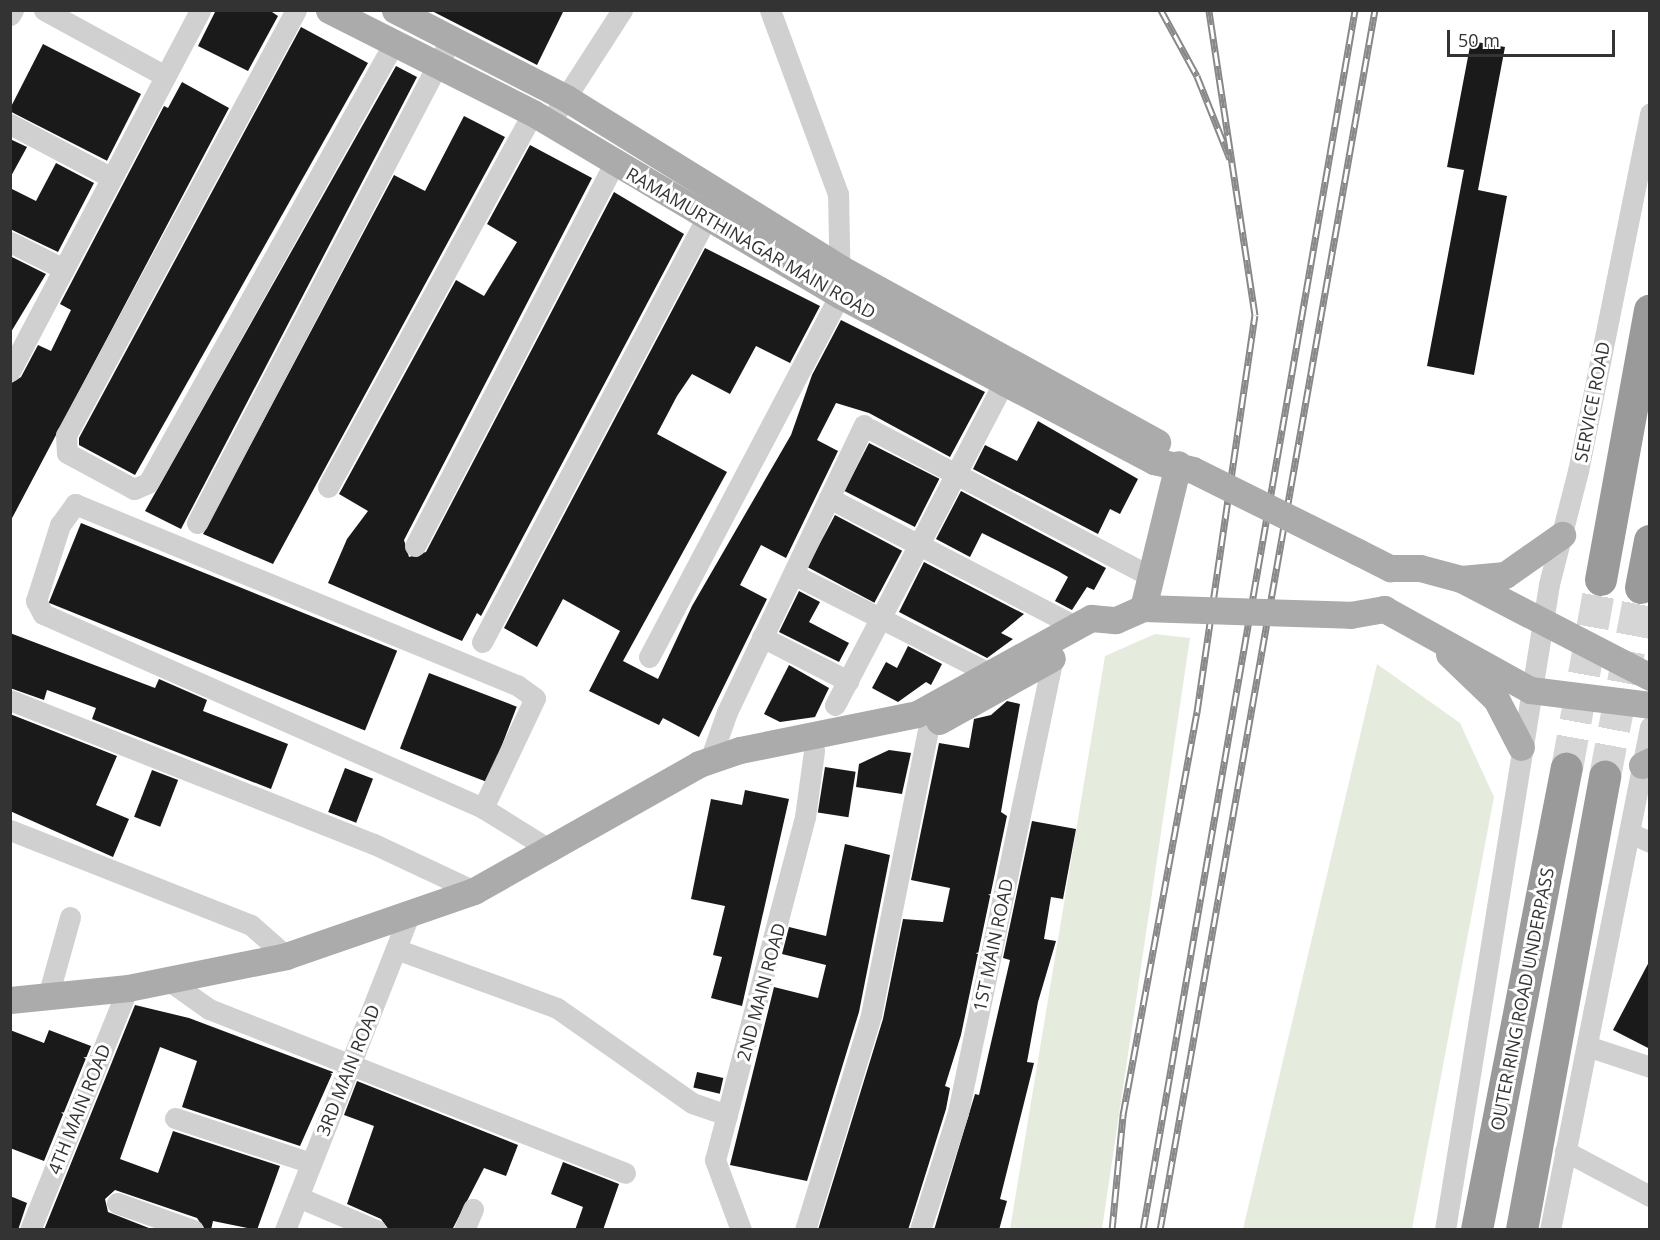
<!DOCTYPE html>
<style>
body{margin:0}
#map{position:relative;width:1660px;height:1240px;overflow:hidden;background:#fff;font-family:"Open Sans",sans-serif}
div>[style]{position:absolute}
.green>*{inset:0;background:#e5ecde}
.building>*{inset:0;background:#1a1a1a;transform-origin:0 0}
.highway-tunnel>*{height:32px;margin-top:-16px;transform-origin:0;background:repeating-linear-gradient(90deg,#d6d6d6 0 32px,transparent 0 48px)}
.minor>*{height:21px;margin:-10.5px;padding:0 10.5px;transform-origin:10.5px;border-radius:10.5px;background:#d0d0d0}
.major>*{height:27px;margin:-13.5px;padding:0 13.5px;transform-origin:13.5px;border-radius:13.5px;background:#ababab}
.highway>*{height:32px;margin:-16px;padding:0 16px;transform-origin:16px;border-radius:16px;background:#9a9a9a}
.rail>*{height:7px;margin-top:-3.5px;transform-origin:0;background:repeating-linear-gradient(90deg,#fff 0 14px,#888 0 28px);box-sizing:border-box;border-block:2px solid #888}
.major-bridge>*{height:27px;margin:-13.5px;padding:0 13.5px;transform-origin:13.5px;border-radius:13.5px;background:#ababab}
span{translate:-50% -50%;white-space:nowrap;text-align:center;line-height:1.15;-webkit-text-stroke:6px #fff;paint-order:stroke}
.street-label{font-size:18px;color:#333}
.frame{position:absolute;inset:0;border:12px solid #333;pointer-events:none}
.scale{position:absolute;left:1447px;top:30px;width:168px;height:27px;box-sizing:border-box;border:3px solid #333;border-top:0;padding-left:8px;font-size:18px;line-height:21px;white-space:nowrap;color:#333;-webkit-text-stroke:4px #fff;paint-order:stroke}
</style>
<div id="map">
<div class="green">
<i style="clip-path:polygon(1155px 634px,1190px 638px,1102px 1229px,1010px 1229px,1105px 656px)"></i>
<i style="clip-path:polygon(1377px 664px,1460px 723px,1494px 797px,1412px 1229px,1243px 1229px)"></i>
</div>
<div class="building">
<i style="clip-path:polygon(216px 10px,269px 10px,278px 16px,248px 71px,198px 46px)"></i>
<i style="clip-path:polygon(430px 10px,564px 10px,537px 65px)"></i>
<i style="clip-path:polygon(301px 27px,368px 63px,135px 475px,79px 445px,79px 438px)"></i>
<i style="clip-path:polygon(1471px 41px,1505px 47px,1478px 190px,1507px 196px,1474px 375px,1427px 366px,1464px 170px,1447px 167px)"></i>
<i style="left:43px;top:44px;width:110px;height:75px;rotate:27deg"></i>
<i style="clip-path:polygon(396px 66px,417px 77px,181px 529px,145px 511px)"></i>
<i style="clip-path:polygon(182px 82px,229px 108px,10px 522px,10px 384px,21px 377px,38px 345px,51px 351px,71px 310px,60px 304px,164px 106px,168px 108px)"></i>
<i style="clip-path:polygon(464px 116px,505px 137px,273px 564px,203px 534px,394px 175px,425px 191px)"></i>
<i style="clip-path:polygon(10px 139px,27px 147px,10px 178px)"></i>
<i style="clip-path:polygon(530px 145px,592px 178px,404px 540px,409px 557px,426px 552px,614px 192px,684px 234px,481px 616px,477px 613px,462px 641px,328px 583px,347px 539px,368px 511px,339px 494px,456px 280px,484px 296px,517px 242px,487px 224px)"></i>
<i style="clip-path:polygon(56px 163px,94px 183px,58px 252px,10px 229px,10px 188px,36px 201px)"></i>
<i style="clip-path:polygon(705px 248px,820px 306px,790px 363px,756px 346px,730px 394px,692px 374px,677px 396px,657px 434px,727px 472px,623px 661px,658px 679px,692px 606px,791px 435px,812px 375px,841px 320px,985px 392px,950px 457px,869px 413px,836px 403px,817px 440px,838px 451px,786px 558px,761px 545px,740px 585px,767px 599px,699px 737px,663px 718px,659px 725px,589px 691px,620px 631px,563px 599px,537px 647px,504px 628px)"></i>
<i style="clip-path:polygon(10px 256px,46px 274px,11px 332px,10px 343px)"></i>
<i style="clip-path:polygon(1038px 421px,1138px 479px,1120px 514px,1110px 509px,1098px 534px,973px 469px,985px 445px,1017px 461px)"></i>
<i style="left:869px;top:443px;width:79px;height:54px;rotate:27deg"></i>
<i style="clip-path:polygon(961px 491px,1106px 568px,1094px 590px,1087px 587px,1072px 610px,1055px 601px,1068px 577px,1058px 571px,982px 533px,970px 557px,936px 539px)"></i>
<i style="left:835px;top:515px;width:76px;height:59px;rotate:28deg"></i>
<i style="left:81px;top:523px;width:341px;height:86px;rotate:22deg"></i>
<i style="clip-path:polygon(924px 562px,1024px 614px,1001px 633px,1013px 639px,987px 658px,899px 612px)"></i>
<i style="clip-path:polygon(799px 591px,820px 602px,809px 622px,849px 643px,839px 662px,779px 632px)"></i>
<i style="clip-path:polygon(10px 633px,155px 688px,159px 679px,207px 700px,203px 711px,288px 744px,271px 789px,92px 719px,96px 708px,47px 690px,44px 700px,10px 688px)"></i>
<i style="clip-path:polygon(908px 646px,942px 664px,931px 685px,926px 682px,898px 702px,872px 688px,886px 662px,897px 668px)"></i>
<i style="clip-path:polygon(789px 665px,829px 688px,815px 717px,780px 722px,764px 714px)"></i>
<i style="left:429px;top:673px;width:94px;height:81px;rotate:21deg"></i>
<i style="clip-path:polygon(1007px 701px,1020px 704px,1001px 812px,1007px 816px,961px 1035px,945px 1086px,950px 1088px,946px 1109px,908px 1230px,818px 1230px,883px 1019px,903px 919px,943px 922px,950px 888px,911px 880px,939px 743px,969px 748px,974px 719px,991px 715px)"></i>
<i style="clip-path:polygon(10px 714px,117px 756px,96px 805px,129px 819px,113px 857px,10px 811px)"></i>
<i style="clip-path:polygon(889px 750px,911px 753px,902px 794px,856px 787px,859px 764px)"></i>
<i style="left:825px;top:767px;width:31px;height:46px;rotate:9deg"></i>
<i style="left:345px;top:768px;width:30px;height:47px;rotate:21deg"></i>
<i style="left:152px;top:770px;width:28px;height:50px;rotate:21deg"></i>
<i style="clip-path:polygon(745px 790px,789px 799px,742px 1006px,711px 998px,722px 957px,713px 955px,725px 906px,691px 899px,711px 799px,742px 805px)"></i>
<i style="clip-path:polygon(1032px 821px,1076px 829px,1063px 899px,1051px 897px,1044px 939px,1056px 941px,1038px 1002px,1027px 1062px,1034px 1063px,1000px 1199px,1007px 1201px,999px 1230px,934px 1230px,975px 1094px,979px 1095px,1010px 960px,1003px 958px)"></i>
<i style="clip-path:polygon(845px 844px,890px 855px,859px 1012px,807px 1181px,730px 1165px,774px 987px,818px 998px,826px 965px,782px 954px,789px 927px,826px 936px)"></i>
<i style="clip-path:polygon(1650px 960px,1650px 1049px,1613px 1030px)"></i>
<i style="clip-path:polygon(135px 1005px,189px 1018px,333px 1072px,300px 1146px,182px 1107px,197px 1061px,160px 1047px,120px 1159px,158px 1173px,173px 1131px,280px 1166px,257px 1230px,213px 1221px,211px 1230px,205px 1230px,197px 1218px,115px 1190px,105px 1199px,108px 1212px,154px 1230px,44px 1230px)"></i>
<i style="clip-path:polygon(10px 1030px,44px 1043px,49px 1030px,91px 1046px,44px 1161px,10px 1148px)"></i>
<i style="left:697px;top:1072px;width:27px;height:16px;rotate:13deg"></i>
<i style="clip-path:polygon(357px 1081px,518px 1145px,506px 1176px,484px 1168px,452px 1230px,389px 1230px,381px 1219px,347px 1204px,374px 1126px,344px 1115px)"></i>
<i style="clip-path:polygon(563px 1162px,619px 1184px,603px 1230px,575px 1230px,583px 1207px,551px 1194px)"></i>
<i style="clip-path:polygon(10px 1196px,27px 1203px,18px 1230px,10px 1230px)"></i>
</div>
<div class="highway-tunnel">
<i style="left:1567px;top:769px;width:192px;rotate:-79.8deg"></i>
<i style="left:1605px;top:777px;width:192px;rotate:-79.2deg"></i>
</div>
<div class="minor">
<i style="left:44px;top:10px;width:138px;rotate:28.6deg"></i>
<i style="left:296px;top:10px;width:483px;rotate:118.4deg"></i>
<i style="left:66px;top:435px;width:18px;rotate:87deg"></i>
<i style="left:67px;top:453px;width:76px;rotate:28.2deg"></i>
<i style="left:134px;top:489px;width:15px;rotate:-23deg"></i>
<i style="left:148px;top:483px;width:506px;rotate:-60.8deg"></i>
<i style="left:10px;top:15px;width:6px;rotate:-59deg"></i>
<i style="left:557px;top:111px;width:120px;rotate:-57.2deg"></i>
<i style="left:10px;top:124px;width:115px;rotate:27.9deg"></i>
<i style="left:10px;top:242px;width:60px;rotate:26.6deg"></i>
<i style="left:10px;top:371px;width:408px;rotate:-62.2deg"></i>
<i style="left:870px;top:429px;width:307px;rotate:27.7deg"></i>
<i style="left:328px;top:487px;width:426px;rotate:-61.3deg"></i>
<i style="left:829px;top:498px;width:277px;rotate:27.5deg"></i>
<i style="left:75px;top:504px;width:478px;rotate:22.3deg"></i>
<i style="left:517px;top:685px;width:22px;rotate:36deg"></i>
<i style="left:535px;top:698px;width:122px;rotate:115.3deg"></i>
<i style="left:483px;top:808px;width:481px;rotate:-156.2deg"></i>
<i style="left:43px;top:614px;width:15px;rotate:-118deg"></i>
<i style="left:36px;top:601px;width:80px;rotate:-72.5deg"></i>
<i style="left:60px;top:525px;width:26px;rotate:-54deg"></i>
<i style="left:197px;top:523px;width:547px;rotate:-62.31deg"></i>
<i style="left:415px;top:546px;width:431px;rotate:-62.5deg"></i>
<i style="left:793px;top:574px;width:217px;rotate:26.8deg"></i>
<i style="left:762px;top:637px;width:97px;rotate:27.1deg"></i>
<i style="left:482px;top:642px;width:498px;rotate:-62.1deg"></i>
<i style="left:649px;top:657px;width:409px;rotate:-62.2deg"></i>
<i style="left:840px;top:295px;width:101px;rotate:-91.1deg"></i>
<i style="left:838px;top:194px;width:196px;rotate:-110.3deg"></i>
<i style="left:10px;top:700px;width:391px;rotate:21.6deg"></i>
<i style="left:374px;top:844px;width:110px;rotate:25.2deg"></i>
<i style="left:835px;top:705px;width:365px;rotate:-62.4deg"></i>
<i style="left:710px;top:760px;width:51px;rotate:-70.5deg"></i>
<i style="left:727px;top:712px;width:318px;rotate:-64.5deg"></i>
<i style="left:483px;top:808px;width:81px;rotate:31.9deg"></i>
<i style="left:10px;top:830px;width:259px;rotate:21.5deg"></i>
<i style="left:251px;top:925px;width:47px;rotate:41.5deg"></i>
<i style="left:1630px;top:833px;width:22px;rotate:24deg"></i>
<i style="left:396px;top:949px;width:171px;rotate:20.1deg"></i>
<i style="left:557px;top:1008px;width:165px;rotate:35.1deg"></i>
<i style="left:692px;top:1103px;width:37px;rotate:19deg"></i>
<i style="left:168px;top:980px;width:50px;rotate:35.3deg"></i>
<i style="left:209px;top:1009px;width:447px;rotate:21.5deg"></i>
<i style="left:48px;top:996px;width:82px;rotate:-74.4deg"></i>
<i style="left:1587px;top:1046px;width:66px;rotate:18.4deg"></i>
<i style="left:175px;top:1118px;width:143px;rotate:18.3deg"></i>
<i style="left:1565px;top:1151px;width:96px;rotate:27.9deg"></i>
<i style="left:298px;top:1197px;width:85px;rotate:22.9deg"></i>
<i style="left:117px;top:1203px;width:81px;rotate:19.6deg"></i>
<i style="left:30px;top:1230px;width:261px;rotate:-68deg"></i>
<i style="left:285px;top:1230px;width:344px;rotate:-68.5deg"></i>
<i style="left:464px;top:1230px;width:23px;rotate:-67deg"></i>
<i style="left:741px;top:1230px;width:75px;rotate:-110.4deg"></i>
<i style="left:715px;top:1160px;width:355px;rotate:-75.3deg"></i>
<i style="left:805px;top:817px;width:67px;rotate:-82.2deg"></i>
<i style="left:805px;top:1230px;width:225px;rotate:-72.9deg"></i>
<i style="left:871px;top:1015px;width:295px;rotate:-78.7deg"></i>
<i style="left:920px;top:1230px;width:124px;rotate:-72.1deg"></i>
<i style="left:958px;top:1112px;width:465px;rotate:-78.2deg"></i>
<i style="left:1445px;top:1230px;width:654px;rotate:-80.85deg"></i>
<i style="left:1549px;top:584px;width:117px;rotate:-75.6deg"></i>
<i style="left:1578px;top:471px;width:365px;rotate:-78.6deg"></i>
<i style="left:1550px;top:1230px;width:513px;rotate:-78.76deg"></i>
</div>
<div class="major">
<i style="left:329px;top:10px;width:229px;rotate:26.8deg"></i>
<i style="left:533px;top:113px;width:357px;rotate:30.7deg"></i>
<i style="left:840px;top:295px;width:186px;rotate:27.9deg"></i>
<i style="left:1004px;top:382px;width:170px;rotate:27.8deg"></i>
<i style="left:1154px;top:461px;width:40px;rotate:13deg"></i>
<i style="left:395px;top:10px;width:192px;rotate:27.2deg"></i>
<i style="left:566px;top:98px;width:322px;rotate:31.8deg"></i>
<i style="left:840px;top:268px;width:362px;rotate:28.8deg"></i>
<i style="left:1358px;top:552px;width:36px;rotate:27deg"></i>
<i style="left:1390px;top:568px;width:30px"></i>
<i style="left:1420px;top:568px;width:42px;rotate:15deg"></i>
<i style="left:1461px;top:579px;width:213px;rotate:27.4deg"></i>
<i style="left:1461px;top:579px;width:44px;rotate:-5.2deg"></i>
<i style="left:1505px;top:575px;width:70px;rotate:-35.1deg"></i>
<i style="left:1384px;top:609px;width:167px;rotate:29deg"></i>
<i style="left:1530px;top:690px;width:121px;rotate:7.1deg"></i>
<i style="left:1449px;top:654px;width:65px;rotate:43.8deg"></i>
<i style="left:1496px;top:699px;width:54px;rotate:62.5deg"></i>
<i style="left:939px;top:721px;width:129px;rotate:-29.1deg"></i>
<i style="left:1642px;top:765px;width:9px;rotate:-27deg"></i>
<i style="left:10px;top:1000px;width:119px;rotate:-5.8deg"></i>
<i style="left:128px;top:988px;width:161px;rotate:-11.4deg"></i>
<i style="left:286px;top:956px;width:199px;rotate:-19.1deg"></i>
<i style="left:474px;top:891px;width:258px;rotate:-29.4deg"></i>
<i style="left:699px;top:764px;width:43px;rotate:-18.9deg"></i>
<i style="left:740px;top:750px;width:181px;rotate:-11.5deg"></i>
<i style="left:917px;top:714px;width:199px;rotate:-28.9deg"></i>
<i style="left:1091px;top:618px;width:25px;rotate:5deg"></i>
<i style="left:1116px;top:620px;width:30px;rotate:-24deg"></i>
<i style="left:1143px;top:608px;width:148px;rotate:-76.3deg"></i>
</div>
<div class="highway">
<i style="left:1601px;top:580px;width:274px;rotate:-79.7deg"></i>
<i style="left:1641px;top:588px;width:48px;rotate:-79.2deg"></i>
<i style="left:1477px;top:1230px;width:470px;rotate:-79deg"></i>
<i style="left:1522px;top:1230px;width:461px;rotate:-79.6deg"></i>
</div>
<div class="rail">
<i style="left:1161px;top:10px;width:75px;rotate:61.4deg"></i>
<i style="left:1197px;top:76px;width:89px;rotate:68.3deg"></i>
<i style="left:1112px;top:1230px;width:116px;rotate:-84.5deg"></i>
<i style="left:1123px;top:1115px;width:410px;rotate:-79.6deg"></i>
<i style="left:1197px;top:712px;width:401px;rotate:-81.7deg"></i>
<i style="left:1255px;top:315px;width:308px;rotate:-98.6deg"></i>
<i style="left:1143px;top:1230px;width:1238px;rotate:-80.14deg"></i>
<i style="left:1160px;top:1230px;width:1239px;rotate:-80.01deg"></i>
</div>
<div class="major-bridge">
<i style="left:1197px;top:472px;width:180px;rotate:26.4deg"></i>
<i style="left:1143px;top:608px;width:207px;rotate:1.9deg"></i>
<i style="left:1350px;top:615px;width:35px;rotate:-10deg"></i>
</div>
<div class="street-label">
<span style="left:751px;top:243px;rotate:30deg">RAMAMURTHINAGAR MAIN ROAD</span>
<span style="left:1592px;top:402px;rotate:-79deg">SERVICE ROAD</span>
<span style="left:993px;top:945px;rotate:-78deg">1ST MAIN ROAD</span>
<span style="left:761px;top:992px;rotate:-75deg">2ND MAIN ROAD</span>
<span style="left:1522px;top:999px;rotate:-79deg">OUTER RING ROAD UNDERPASS</span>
<span style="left:348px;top:1070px;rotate:-68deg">3RD MAIN ROAD</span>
<span style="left:79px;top:1109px;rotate:-68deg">4TH MAIN ROAD</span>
</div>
<div class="frame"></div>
<div class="scale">50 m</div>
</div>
